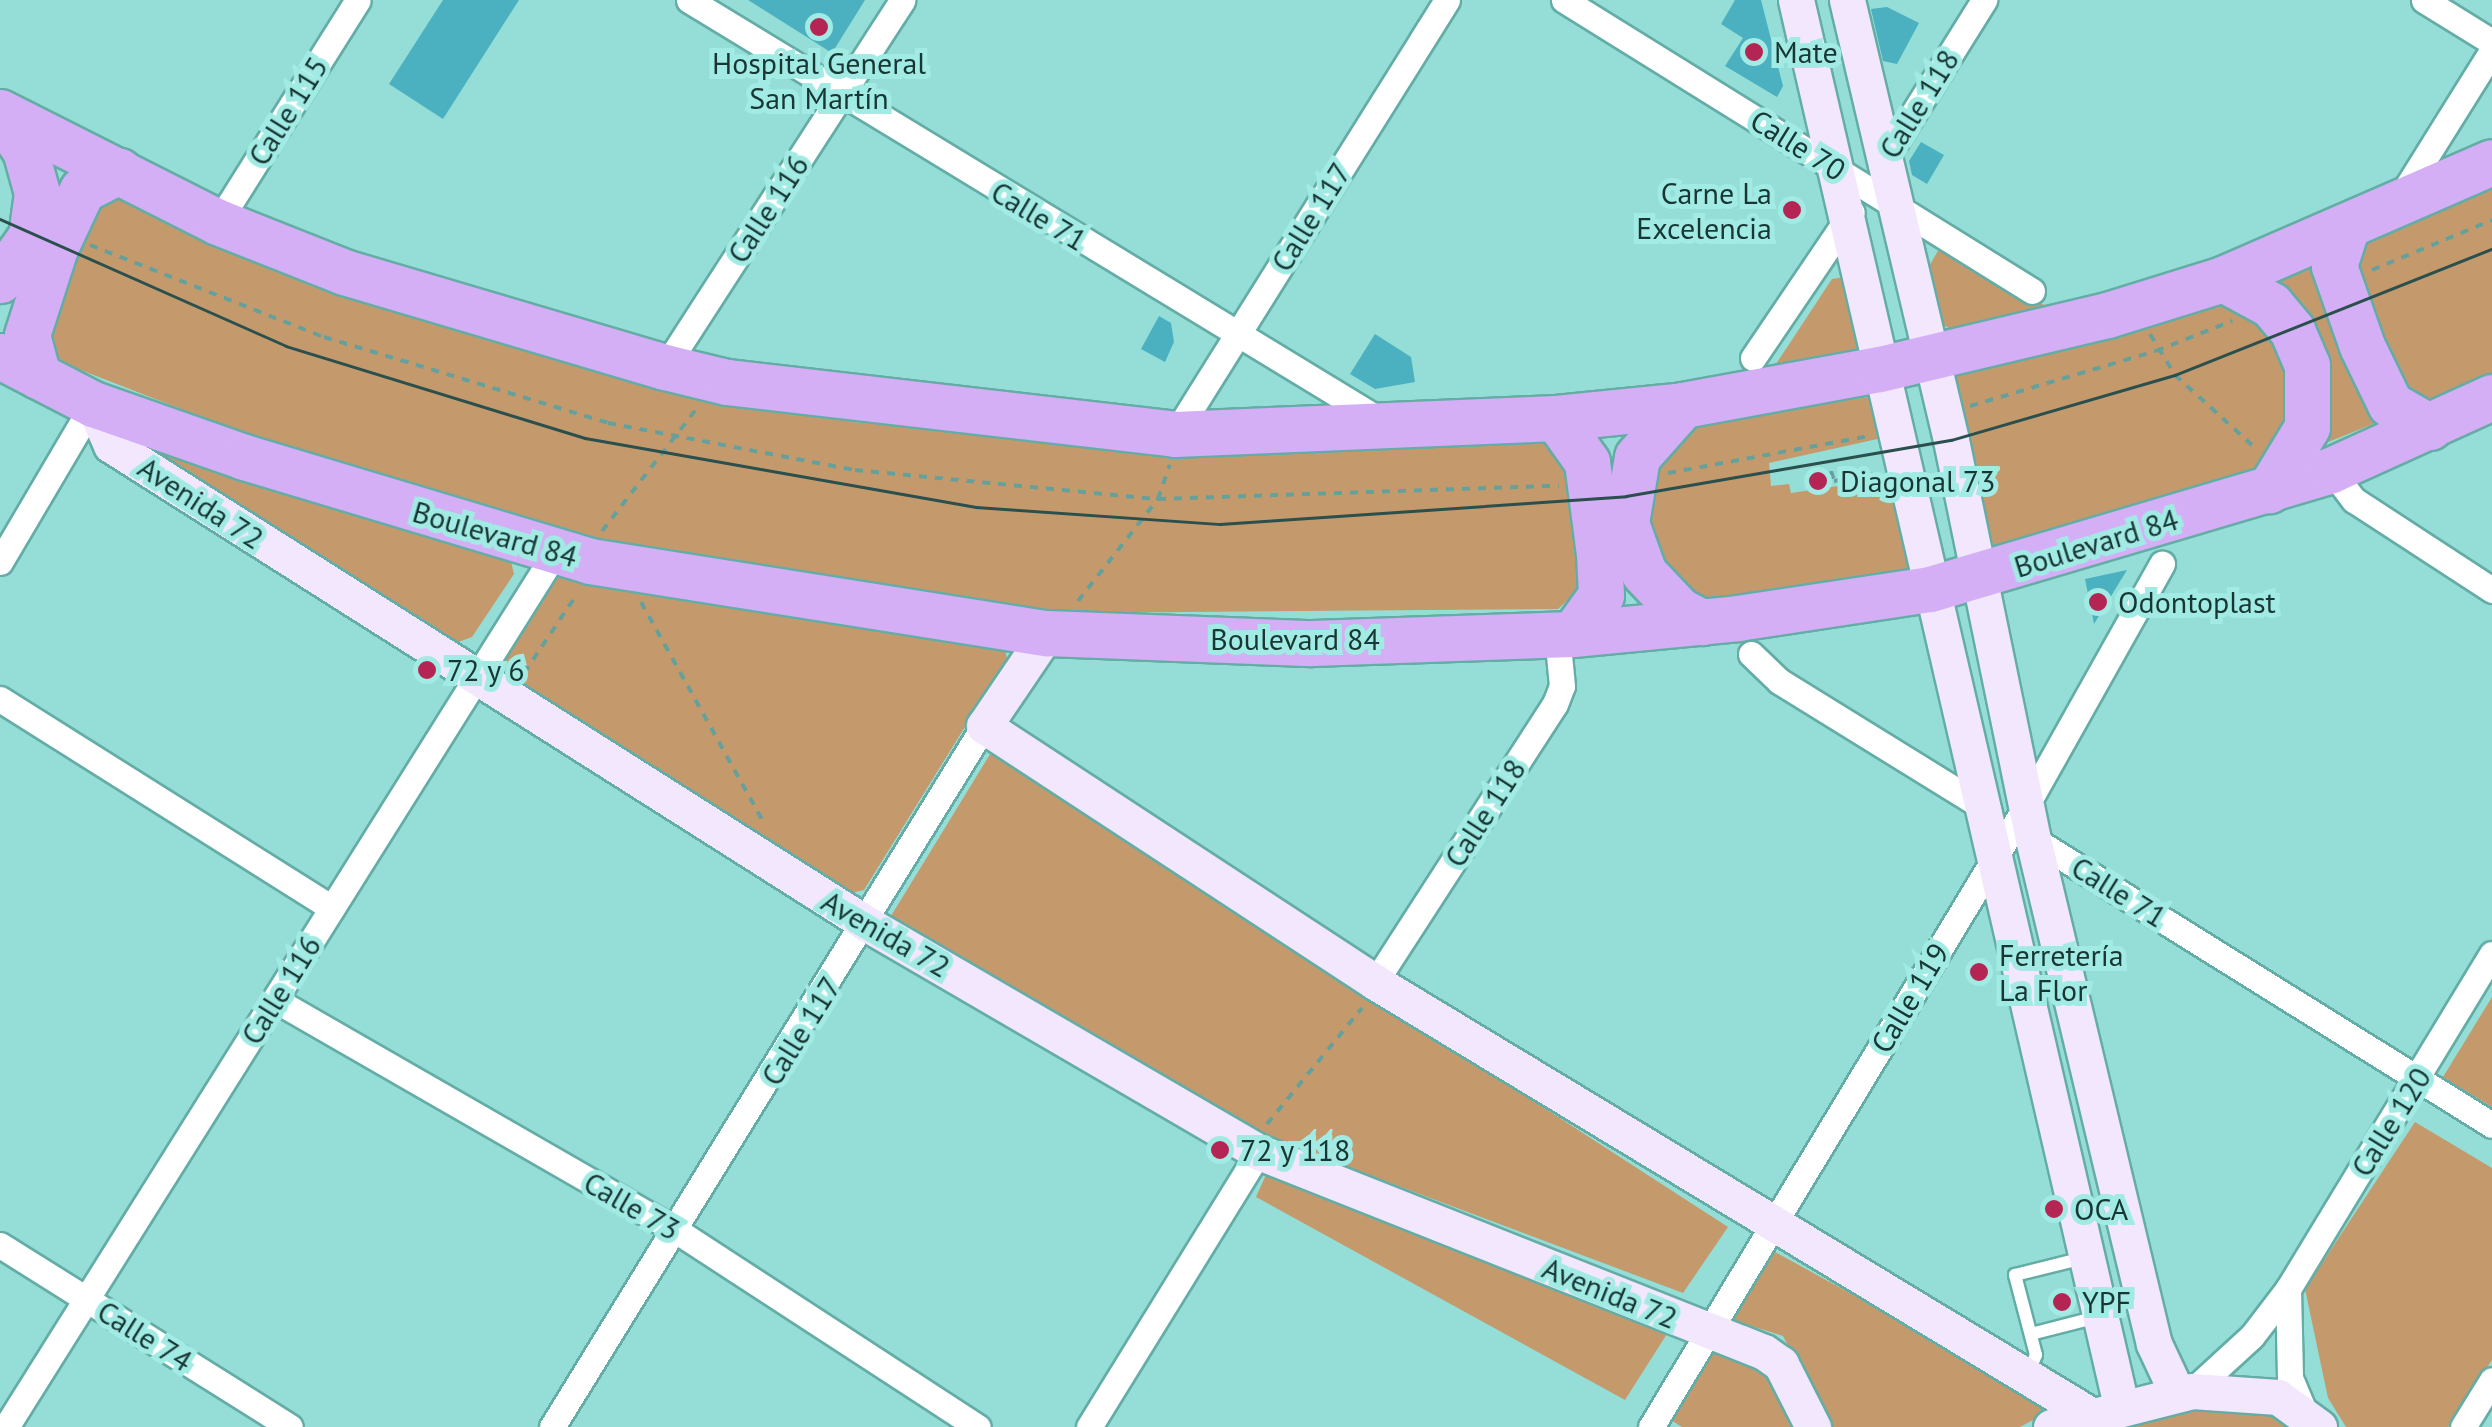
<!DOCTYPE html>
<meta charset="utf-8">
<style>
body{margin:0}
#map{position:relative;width:2492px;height:1427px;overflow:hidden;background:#94ded7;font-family:"PT Sans",sans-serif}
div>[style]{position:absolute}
.green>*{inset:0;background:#c49a6d}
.building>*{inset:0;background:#4bb1c0}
.path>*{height:4px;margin-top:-2px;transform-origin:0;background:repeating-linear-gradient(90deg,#66a09b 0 8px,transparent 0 16px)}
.roads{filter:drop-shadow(2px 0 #64ada6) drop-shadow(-2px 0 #64ada6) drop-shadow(0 2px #64ada6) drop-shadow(0 -2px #64ada6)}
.lane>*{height:12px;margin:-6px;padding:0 6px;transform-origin:6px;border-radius:6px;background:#fff}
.street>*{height:25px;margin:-12.5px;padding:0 12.5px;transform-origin:12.5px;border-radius:12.5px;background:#fff}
.secondary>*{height:35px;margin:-17.5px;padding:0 17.5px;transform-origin:17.5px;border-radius:17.5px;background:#f2e7fc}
.highway>*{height:45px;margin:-22.5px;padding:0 22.5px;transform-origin:22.5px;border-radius:22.5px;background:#d4aff6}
.tram>*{height:2.5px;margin:-1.25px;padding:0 1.25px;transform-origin:1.25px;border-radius:1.25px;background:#2a4f4c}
.dots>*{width:28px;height:28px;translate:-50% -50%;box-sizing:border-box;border:5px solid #a1ebe4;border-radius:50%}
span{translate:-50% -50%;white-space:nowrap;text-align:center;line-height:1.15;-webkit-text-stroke:10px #a1ebe4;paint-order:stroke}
.poi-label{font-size:30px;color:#173634}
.left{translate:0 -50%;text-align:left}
.right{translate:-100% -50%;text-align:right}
.street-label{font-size:30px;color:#173634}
</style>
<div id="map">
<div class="green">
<i style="clip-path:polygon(2492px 180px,2492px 376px,2425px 408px,2406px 408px,2360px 328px,2353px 243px)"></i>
<i style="clip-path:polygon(117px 190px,708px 395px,853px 422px,1174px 452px,1548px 433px,1571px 454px,1583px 586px,1558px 609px,1069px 613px,834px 586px,594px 541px,307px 458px,50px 358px,40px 344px,88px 200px)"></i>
<i style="clip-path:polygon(1939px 249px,2028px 300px,2052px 307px,1956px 332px,1936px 321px,1924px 275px)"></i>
<i style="clip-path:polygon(2319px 256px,2388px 418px,2316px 447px,2262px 277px)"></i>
<i style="clip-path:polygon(1844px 277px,1866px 335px,1856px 356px,1774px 367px,1832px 279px)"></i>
<i style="clip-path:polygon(2210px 292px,2254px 306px,2284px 345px,2295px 400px,2277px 450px,2256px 468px,1993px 558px,1952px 375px)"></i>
<i style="clip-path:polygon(1874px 396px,1882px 438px,1769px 463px,1771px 486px,1789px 484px,1791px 493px,1892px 478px,1914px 577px,1714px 601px,1675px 585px,1645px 545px,1645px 473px,1663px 446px,1695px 426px)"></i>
<i style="clip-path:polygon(109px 425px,508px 549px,514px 574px,472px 637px,456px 643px)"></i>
<i style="clip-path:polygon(566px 568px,1003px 640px,1007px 659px,864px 890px,846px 894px,498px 673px,495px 659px,550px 574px)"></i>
<i style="clip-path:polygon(992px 751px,1728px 1227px,1683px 1293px,1260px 1134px,891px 916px)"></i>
<i style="clip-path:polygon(2492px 997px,2492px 1107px,2443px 1077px)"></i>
<i style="clip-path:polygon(2415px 1122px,2492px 1168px,2492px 1360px,2448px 1427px,2346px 1427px,2328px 1398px,2305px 1289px)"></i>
<i style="clip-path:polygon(1269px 1168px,1672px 1326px,1625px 1400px,1256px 1197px)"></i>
<i style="clip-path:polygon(1766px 1247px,2057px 1407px,2020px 1427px,1830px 1427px,1783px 1336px,1719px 1316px)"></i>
<i style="clip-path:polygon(1706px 1349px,1771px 1372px,1800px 1427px,1682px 1427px,1661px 1414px)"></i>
<i style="clip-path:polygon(2192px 1409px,2270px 1412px,2299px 1427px,2109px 1427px)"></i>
</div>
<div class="building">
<i style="clip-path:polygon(443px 0,519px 0,443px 119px,389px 84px)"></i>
<i style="clip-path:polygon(748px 0,865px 0,832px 53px)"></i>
<i style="clip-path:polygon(1735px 0,1761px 0,1783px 86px,1777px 97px,1725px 66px,1743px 38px,1721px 24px)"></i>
<i style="clip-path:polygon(1887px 7px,1919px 23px,1897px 64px,1883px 61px,1871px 9px)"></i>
<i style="clip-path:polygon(1921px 142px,1944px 155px,1927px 184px,1912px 175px,1909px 161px)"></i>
<i style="clip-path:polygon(1159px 316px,1171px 323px,1174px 342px,1165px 362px,1141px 349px)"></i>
<i style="clip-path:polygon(1375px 334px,1411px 357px,1415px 382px,1375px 389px,1350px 374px)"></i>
<i style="clip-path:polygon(2127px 570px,2094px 624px,2085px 579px)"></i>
</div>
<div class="path">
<i style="left:90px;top:245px;width:251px;rotate:21.5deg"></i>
<i style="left:324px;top:337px;width:297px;rotate:16.8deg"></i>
<i style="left:608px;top:423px;width:251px;rotate:10.8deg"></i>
<i style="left:855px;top:470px;width:304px;rotate:5.5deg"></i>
<i style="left:1158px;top:499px;width:401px;rotate:-1.9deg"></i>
<i style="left:2372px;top:270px;width:130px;rotate:-22.6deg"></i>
<i style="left:2150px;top:334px;width:48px;rotate:58.6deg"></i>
<i style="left:2175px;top:375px;width:107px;rotate:42.3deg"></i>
<i style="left:1970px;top:406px;width:194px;rotate:-16.5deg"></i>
<i style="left:2156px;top:351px;width:82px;rotate:-21.5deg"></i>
<i style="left:1831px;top:471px;width:10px;rotate:73deg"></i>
<i style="left:1834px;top:481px;width:46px;rotate:-10.1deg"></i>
<i style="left:1668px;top:473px;width:205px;rotate:-10.4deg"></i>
<i style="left:602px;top:531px;width:155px;rotate:-52.3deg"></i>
<i style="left:1078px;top:601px;width:130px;rotate:-51.9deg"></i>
<i style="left:1158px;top:499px;width:36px;rotate:-71deg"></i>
<i style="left:641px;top:602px;width:255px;rotate:60.9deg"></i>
<i style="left:524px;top:673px;width:95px;rotate:-56.1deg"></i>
<i style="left:1267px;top:1124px;width:150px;rotate:-50.7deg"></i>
</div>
<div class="roads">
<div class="lane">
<i style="left:2031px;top:1334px;width:68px;rotate:-14.4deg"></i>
<i style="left:2027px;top:1376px;width:23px;rotate:-67deg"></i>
<i style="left:2036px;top:1355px;width:83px;rotate:-104.7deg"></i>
<i style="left:2015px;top:1275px;width:70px;rotate:-14deg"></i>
</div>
<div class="street">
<i style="left:689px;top:0;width:812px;rotate:31.3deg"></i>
<i style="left:1564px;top:0;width:551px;rotate:31.87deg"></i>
<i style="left:2424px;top:0;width:80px;rotate:31.7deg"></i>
<i style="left:1881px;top:165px;width:195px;rotate:-58deg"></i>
<i style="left:2400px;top:198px;width:173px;rotate:-58deg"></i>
<i style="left:218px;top:222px;width:262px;rotate:-57.8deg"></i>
<i style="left:1753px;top:358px;width:176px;rotate:-55.9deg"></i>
<i style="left:665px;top:367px;width:437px;rotate:-57.1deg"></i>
<i style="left:1175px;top:434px;width:512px;rotate:-57.92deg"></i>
<i style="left:2331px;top:470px;width:38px;rotate:53deg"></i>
<i style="left:2354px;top:500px;width:165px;rotate:33.1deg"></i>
<i style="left:0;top:562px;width:183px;rotate:-59.5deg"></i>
<i style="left:1751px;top:654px;width:39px;rotate:44deg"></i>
<i style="left:1779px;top:681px;width:246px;rotate:31.7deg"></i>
<i style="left:0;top:699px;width:392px;rotate:32.2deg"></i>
<i style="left:2025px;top:834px;width:550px;rotate:31.93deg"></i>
<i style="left:1375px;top:982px;width:331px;rotate:-57.1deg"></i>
<i style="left:1555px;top:704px;width:19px;rotate:-69deg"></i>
<i style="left:1562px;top:686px;width:52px;rotate:-95.5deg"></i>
<i style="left:277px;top:1001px;width:461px;rotate:29.9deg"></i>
<i style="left:677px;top:1231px;width:359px;rotate:33.1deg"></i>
<i style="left:0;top:1245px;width:342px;rotate:32.1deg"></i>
<i style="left:2288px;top:1289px;width:89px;rotate:88.7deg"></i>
<i style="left:2290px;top:1378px;width:34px;rotate:67deg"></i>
<i style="left:2192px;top:1391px;width:81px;rotate:-42.5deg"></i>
<i style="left:2252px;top:1336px;width:59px;rotate:-52.5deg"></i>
<i style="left:2288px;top:1289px;width:392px;rotate:-58.7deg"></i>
<i style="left:6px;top:1427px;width:1032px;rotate:-57.87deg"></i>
<i style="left:552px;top:1427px;width:823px;rotate:-58.36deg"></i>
<i style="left:1089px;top:1427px;width:323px;rotate:-58.3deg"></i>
<i style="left:1651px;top:1427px;width:725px;rotate:-58.87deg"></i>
<i style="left:2026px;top:806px;width:278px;rotate:-60.7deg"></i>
<i style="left:2463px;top:1427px;width:55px;rotate:-58.3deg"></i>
</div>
<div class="secondary">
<i style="left:1796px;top:0;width:1442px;rotate:76.98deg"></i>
<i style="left:1847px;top:0;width:452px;rotate:76.7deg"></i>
<i style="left:1951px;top:440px;width:407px;rotate:78.4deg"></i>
<i style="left:2033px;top:839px;width:519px;rotate:76.53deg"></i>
<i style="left:2154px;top:1344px;width:54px;rotate:64.9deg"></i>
<i style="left:93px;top:404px;width:45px;rotate:66.3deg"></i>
<i style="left:111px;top:445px;width:895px;rotate:32.36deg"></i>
<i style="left:867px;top:924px;width:453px;rotate:30.2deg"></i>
<i style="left:1259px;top:1152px;width:543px;rotate:21.61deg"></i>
<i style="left:1764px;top:1352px;width:21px;rotate:35deg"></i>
<i style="left:1781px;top:1364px;width:71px;rotate:63.1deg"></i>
<i style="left:1047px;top:633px;width:112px;rotate:124.1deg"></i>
<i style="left:984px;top:726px;width:467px;rotate:33.2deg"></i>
<i style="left:1375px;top:982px;width:835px;rotate:31.18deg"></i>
<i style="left:2051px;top:1427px;width:146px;rotate:-14.3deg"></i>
<i style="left:2192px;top:1391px;width:86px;rotate:4deg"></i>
<i style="left:2278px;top:1397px;width:51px;rotate:36.2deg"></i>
</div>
<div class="highway">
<i style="left:0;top:112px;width:244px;rotate:26.8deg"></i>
<i style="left:218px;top:222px;width:136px;rotate:21.6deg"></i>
<i style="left:344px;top:272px;width:335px;rotate:16.5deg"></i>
<i style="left:665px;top:367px;width:64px;rotate:13.6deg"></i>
<i style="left:727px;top:382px;width:451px;rotate:6.6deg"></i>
<i style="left:1175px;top:434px;width:381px;rotate:-2.4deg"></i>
<i style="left:1556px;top:418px;width:128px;rotate:-5.8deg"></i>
<i style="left:1683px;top:405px;width:200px;rotate:-10.4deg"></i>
<i style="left:1880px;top:369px;width:233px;rotate:-13.4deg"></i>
<i style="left:2107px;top:315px;width:121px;rotate:-17.2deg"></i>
<i style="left:2223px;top:279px;width:293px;rotate:-23.5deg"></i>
<i style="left:0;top:114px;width:44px;rotate:55.2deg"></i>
<i style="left:25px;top:150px;width:45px;rotate:74.4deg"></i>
<i style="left:37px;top:193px;width:43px;rotate:97.9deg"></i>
<i style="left:31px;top:236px;width:54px;rotate:125.2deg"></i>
<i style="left:2346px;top:229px;width:39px;rotate:108deg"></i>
<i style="left:2334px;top:266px;width:85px;rotate:70.7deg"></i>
<i style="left:2362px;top:346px;width:64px;rotate:64.2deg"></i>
<i style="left:2390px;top:404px;width:46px;rotate:29.9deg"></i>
<i style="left:2223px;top:279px;width:55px;rotate:28.4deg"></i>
<i style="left:2271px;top:305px;width:33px;rotate:50deg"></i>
<i style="left:2292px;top:330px;width:38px;rotate:67deg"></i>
<i style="left:2307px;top:365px;width:62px;rotate:90deg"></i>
<i style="left:2307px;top:427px;width:74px;rotate:121.1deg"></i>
<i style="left:0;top:356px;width:105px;rotate:27.3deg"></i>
<i style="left:93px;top:404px;width:160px;rotate:19.3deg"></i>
<i style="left:244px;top:457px;width:361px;rotate:16.7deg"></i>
<i style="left:590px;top:561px;width:463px;rotate:9deg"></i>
<i style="left:1047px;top:633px;width:265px;rotate:2.2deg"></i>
<i style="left:1312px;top:643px;width:261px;rotate:-2deg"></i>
<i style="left:1573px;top:634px;width:166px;rotate:-5.5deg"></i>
<i style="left:1738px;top:618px;width:194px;rotate:-8.6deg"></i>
<i style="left:1930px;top:589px;width:418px;rotate:-16.5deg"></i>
<i style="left:2331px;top:470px;width:177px;rotate:-24.4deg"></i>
<i style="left:38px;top:376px;width:42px;rotate:-105deg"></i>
<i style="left:27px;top:335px;width:91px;rotate:-72.2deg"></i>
<i style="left:55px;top:248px;width:64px;rotate:-65deg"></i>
<i style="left:82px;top:190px;width:42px;rotate:-27.2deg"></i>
<i style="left:1683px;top:405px;width:69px;rotate:131.5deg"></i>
<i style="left:1637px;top:457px;width:67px;rotate:99.5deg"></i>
<i style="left:1626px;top:523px;width:53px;rotate:70.2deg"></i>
<i style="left:1644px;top:573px;width:51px;rotate:46.6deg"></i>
<i style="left:1679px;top:610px;width:26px;rotate:28deg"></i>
<i style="left:1556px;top:418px;width:54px;rotate:54.8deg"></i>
<i style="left:1587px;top:462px;width:93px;rotate:82.6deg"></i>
<i style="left:1599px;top:554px;width:41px;rotate:87.2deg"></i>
<i style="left:1601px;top:595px;width:48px;rotate:125.7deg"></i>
</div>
</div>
<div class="tram">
<i style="left:0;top:219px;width:313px;rotate:23.9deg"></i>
<i style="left:286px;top:346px;width:313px;rotate:17.1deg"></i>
<i style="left:585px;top:438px;width:397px;rotate:10deg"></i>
<i style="left:976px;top:507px;width:245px;rotate:4deg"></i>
<i style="left:1220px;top:524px;width:407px;rotate:-3.9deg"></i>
<i style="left:1626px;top:496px;width:330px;rotate:-9.8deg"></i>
<i style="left:1951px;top:440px;width:233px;rotate:-16.2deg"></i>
<i style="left:2175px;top:375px;width:341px;rotate:-21.7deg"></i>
</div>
<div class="dots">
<i style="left:819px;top:27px;background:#b52553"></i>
<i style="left:1754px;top:52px;background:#b52553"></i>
<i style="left:1792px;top:210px;background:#b52553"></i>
<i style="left:1818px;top:481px;background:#b52553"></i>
<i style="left:2098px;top:602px;background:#b52553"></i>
<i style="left:427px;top:670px;background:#b52553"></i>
<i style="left:1979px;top:972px;background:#b52553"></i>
<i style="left:1220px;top:1150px;background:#b52553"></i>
<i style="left:2054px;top:1209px;background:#b52553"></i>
<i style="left:2062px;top:1302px;background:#b52553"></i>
</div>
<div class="poi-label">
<span class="left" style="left:1774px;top:52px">Mate</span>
<span style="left:819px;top:80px">Hospital General<br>San Martín</span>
<span class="right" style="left:1772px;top:210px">Carne La<br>Excelencia</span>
<span class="left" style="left:1840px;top:481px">Diagonal 73</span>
<span class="left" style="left:2118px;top:602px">Odontoplast</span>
<span class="left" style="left:447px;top:670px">72 y 6</span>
<span class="left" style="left:1999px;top:972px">Ferretería<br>La Flor</span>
<span class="left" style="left:1240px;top:1150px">72 y 118</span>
<span class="left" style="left:2074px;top:1209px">OCA</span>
<span class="left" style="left:2082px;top:1302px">YPF</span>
</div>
<div class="street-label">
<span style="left:1919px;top:104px;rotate:-58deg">Calle 118</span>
<span style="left:288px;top:111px;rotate:-58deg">Calle 115</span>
<span style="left:1798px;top:145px;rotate:32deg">Calle 70</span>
<span style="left:768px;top:209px;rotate:-57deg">Calle 116</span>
<span style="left:1039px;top:216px;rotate:31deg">Calle 71</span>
<span style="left:1311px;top:217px;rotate:-58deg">Calle 117</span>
<span style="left:201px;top:503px;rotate:33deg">Avenida 72</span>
<span style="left:495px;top:534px;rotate:16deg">Boulevard 84</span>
<span style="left:2096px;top:543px;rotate:-17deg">Boulevard 84</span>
<span style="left:1295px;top:639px">Boulevard 84</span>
<span style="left:1485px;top:813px;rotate:-57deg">Calle 118</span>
<span style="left:2119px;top:892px;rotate:32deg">Calle 71</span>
<span style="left:886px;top:934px;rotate:30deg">Avenida 72</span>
<span style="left:281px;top:990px;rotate:-58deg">Calle 116</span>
<span style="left:1910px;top:998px;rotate:-59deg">Calle 119</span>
<span style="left:801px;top:1031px;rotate:-58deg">Calle 117</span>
<span style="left:2391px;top:1122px;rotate:-58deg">Calle 120</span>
<span style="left:632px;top:1206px;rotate:30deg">Calle 73</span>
<span style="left:1610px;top:1293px;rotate:22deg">Avenida 72</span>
<span style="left:145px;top:1336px;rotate:32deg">Calle 74</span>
</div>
</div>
